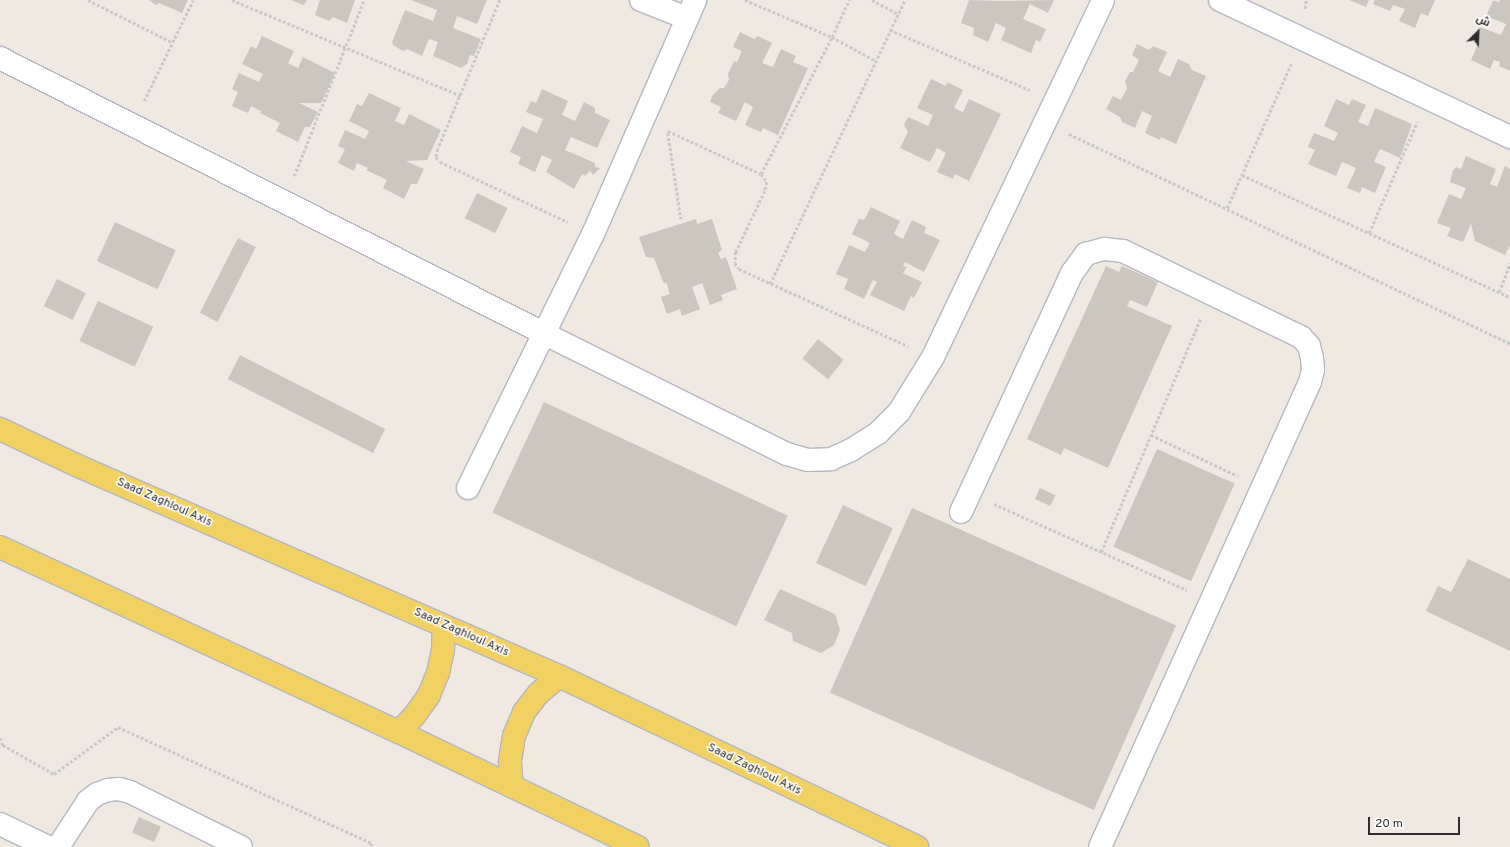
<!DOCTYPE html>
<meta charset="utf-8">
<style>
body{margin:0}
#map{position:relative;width:1510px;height:847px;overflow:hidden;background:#efe9e1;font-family:Overpass,Cairo,sans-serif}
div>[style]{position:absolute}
.building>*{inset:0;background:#cbc7bf;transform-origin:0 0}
.path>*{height:2.5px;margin-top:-1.25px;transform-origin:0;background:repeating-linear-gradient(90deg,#c9c9c9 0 3px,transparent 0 5px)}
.roads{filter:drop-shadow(1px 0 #b4b7c1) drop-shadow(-1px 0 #b4b7c1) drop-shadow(0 1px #b4b7c1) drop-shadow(0 -1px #b4b7c1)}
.minor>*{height:22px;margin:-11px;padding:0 11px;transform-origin:11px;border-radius:11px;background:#fff}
.major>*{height:22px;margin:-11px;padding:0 11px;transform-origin:11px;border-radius:11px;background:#f2d163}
span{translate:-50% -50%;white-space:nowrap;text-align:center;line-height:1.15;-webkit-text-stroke:3px #fff;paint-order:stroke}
.street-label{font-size:12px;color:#2e2e2e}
.north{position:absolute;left:1458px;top:12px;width:40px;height:40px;-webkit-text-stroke:3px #fff;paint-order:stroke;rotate:24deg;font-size:11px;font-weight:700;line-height:16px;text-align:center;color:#2e2e2e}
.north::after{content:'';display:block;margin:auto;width:14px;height:18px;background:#2e2e2e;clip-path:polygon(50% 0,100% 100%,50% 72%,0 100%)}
.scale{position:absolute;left:1368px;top:817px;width:92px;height:18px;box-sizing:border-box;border:2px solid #2e2e2e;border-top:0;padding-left:5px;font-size:12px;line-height:14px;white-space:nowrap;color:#2e2e2e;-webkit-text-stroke:3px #fff;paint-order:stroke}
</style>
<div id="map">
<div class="building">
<i style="clip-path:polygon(149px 0,188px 0,182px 13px,159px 3px,156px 5px)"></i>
<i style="clip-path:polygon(291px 0,307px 0,304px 5px)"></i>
<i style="clip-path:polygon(320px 0,355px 0,347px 23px,333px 17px,329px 21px,315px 15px)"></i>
<i style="clip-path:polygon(411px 0,487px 0,477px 24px,457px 16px,453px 28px,481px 39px,474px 56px,470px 55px,467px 64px,461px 68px,433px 56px,438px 42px,429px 39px,422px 56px,407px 49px,403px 51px,393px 45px,392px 42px,405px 10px,433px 21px,437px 10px)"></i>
<i style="clip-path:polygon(969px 0,997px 1px,1054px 0,1048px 13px,1030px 4px,1023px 19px,1046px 29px,1040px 42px,1036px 40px,1031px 53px,1001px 40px,1006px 28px,996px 23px,988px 42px,973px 35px,974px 28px,961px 23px)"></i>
<i style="clip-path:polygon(1349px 0,1369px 0,1366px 7px)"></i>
<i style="clip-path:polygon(1375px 0,1435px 0,1428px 16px,1421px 13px,1415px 28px,1399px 21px,1405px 9px,1393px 5px,1390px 11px,1373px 4px)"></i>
<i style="clip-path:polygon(1500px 0,1510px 0,1510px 71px,1499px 66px,1500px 62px,1494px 60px,1490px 69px,1471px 60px,1478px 44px,1473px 42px,1480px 27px,1501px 35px,1506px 24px,1486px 16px,1493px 1px,1499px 2px)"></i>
<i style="clip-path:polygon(740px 32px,754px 39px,758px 36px,772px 43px,762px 63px,773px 67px,781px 49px,796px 56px,793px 62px,808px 68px,778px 135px,763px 128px,761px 132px,745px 125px,753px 107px,745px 102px,736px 121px,718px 113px,721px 107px,710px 102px,712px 96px,720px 88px,724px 88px,729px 80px,728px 74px,734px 61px,737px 62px,742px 51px,733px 47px)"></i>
<i style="clip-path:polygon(262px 36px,294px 51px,288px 63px,298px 68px,303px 57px,335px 73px,321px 103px,299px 103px,318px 112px,310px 127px,305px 127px,298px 142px,276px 131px,280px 123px,260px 113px,261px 111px,251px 106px,248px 113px,232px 106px,238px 92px,232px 89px,239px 73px,259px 82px,263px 74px,242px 64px,251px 46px,256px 49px)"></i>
<i style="clip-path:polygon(1137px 44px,1149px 50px,1153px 46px,1167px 52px,1158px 71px,1170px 77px,1178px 59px,1189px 64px,1192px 70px,1206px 76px,1176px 144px,1161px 137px,1160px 140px,1145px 133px,1152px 116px,1142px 111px,1135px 128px,1122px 122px,1120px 117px,1106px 109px,1113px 96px,1121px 100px,1127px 88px,1125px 81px,1130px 72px,1133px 72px,1139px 60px,1132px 55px)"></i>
<i style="clip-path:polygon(931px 79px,946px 86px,947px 82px,963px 90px,954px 108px,963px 112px,969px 99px,1001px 114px,969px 181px,955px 174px,953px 179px,937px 172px,946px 153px,937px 148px,930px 162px,900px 148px,908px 132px,904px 125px,908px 117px,928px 126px,933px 115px,917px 108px)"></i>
<i style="clip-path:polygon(542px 89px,568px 101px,562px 115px,575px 121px,584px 102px,595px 108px,595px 113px,610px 120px,597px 148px,571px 137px,565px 150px,595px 163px,595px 167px,600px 168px,593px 175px,590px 171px,585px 176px,582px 174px,574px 189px,546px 172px,552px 160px,542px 155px,535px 172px,518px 164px,521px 157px,510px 152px,522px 126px,537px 133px,543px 119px,526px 112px,531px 101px,536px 103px)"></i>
<i style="clip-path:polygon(369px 93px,401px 108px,395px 121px,404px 125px,409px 114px,441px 130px,427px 160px,406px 161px,424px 169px,417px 184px,411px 184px,404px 199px,383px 188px,387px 180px,366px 170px,368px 168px,357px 163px,354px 171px,338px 163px,345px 149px,338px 146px,345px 130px,365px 139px,369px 131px,349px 121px,357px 104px,362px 106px)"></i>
<i style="clip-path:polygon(1336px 99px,1349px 105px,1352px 99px,1366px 105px,1358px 122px,1368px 126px,1375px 108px,1412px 124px,1400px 158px,1380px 149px,1374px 162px,1386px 167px,1375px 193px,1362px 187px,1360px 193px,1347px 188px,1356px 168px,1342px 162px,1336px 176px,1308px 164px,1315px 150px,1308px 147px,1314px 133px,1334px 141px,1338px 133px,1324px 126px)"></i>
<i style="clip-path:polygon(1466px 156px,1496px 169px,1490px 184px,1497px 187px,1505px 166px,1510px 169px,1510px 245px,1505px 255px,1475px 241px,1471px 224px,1463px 242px,1447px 236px,1451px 228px,1437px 223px,1449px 194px,1461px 199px,1466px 188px,1450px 182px,1453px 170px,1456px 167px,1461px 169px)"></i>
<i style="left:477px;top:193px;width:34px;height:28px;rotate:26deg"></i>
<i style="clip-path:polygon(871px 207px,900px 221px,894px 234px,903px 239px,912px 220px,926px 227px,924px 233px,940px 240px,924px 272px,905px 262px,903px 266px,907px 267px,903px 273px,922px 282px,914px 298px,911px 296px,904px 311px,870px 295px,877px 282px,873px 280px,864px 299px,844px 289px,848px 279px,836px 274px,849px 245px,865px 252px,870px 243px,852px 234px,859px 219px,864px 220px)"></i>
<i style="clip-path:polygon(696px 219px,697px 224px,712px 219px,722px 250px,718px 253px,721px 259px,726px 257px,737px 289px,721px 295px,723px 300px,710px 305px,702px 283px,692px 287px,700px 309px,682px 316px,680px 309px,667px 314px,661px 297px,670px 294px,666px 282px,664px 284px,654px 258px,646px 257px,639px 237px)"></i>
<i style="left:115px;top:222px;width:67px;height:43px;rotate:25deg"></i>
<i style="left:238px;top:238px;width:20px;height:84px;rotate:27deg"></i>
<i style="clip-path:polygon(1106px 266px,1119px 272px,1122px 266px,1158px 282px,1147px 307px,1130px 300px,1127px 306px,1172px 326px,1108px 468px,1064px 448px,1061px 455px,1027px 439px)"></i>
<i style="left:57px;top:279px;width:32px;height:30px;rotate:26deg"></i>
<i style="left:98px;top:301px;width:61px;height:44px;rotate:25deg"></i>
<i style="left:818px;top:339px;width:33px;height:25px;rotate:39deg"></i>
<i style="left:240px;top:355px;width:163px;height:27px;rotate:27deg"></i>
<i style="left:544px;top:402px;width:269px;height:122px;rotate:25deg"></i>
<i style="left:1157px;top:449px;width:85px;height:107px;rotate:24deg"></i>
<i style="left:1040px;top:488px;width:17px;height:12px;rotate:25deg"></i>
<i style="left:843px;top:505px;width:55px;height:64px;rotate:25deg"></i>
<i style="left:912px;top:508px;width:289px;height:202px;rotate:24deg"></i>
<i style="clip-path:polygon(1468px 559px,1510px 579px,1510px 651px,1426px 611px,1438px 586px,1451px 592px)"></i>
<i style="clip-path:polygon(780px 589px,835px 614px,840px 630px,834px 645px,821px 653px,793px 641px,792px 633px,764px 620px)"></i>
<i style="left:139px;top:817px;width:24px;height:17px;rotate:24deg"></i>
</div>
<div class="path">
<i style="left:88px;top:0;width:94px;rotate:26.6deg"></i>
<i style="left:232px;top:0;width:248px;rotate:22.7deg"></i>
<i style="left:500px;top:0;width:161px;rotate:112.6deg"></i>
<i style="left:438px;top:149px;width:8px;rotate:104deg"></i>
<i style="left:436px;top:157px;width:6px;rotate:51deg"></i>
<i style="left:440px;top:162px;width:141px;rotate:25.1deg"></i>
<i style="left:745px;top:0;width:95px;rotate:23deg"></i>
<i style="left:832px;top:37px;width:50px;rotate:28.6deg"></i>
<i style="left:872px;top:0;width:30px;rotate:28deg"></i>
<i style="left:1305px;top:9px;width:9px;rotate:-84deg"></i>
<i style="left:890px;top:30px;width:152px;rotate:23.2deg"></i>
<i style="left:144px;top:101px;width:112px;rotate:-64.1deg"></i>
<i style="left:668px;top:131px;width:102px;rotate:24.8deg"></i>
<i style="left:761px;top:174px;width:10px;rotate:53deg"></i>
<i style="left:767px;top:182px;width:9px;rotate:103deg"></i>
<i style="left:765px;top:191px;width:68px;rotate:115.4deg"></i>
<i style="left:736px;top:252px;width:11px;rotate:95deg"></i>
<i style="left:735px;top:263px;width:7px;rotate:56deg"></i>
<i style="left:739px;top:269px;width:186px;rotate:24.5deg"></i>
<i style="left:668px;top:133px;width:87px;rotate:81.4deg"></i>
<i style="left:1069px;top:134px;width:488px;rotate:25.4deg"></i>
<i style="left:761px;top:174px;width:154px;rotate:-62.6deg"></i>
<i style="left:832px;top:37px;width:41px;rotate:-65.3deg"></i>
<i style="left:1242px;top:175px;width:294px;rotate:24.5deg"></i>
<i style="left:294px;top:176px;width:189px;rotate:-68.3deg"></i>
<i style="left:1227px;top:208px;width:158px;rotate:-66deg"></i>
<i style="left:1369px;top:233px;width:121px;rotate:-66.6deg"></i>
<i style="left:770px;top:284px;width:314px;rotate:-64.6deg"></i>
<i style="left:1499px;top:292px;width:31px;rotate:-69deg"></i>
<i style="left:1151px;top:435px;width:96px;rotate:25.2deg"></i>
<i style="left:994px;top:504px;width:211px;rotate:24deg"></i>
<i style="left:1101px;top:552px;width:254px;rotate:-66.9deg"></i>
<i style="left:0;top:738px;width:8px;rotate:67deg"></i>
<i style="left:3px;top:745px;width:59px;rotate:29.6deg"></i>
<i style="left:54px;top:774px;width:79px;rotate:-36.3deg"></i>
<i style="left:118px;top:727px;width:278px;rotate:24.6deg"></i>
<i style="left:371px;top:843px;width:4px;rotate:76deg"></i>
</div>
<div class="roads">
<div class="minor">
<i style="left:641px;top:0;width:49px;rotate:21.4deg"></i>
<i style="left:1220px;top:0;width:321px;rotate:25.3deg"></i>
<i style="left:0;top:58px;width:611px;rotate:26.86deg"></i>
<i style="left:545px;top:334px;width:270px;rotate:26.4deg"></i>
<i style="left:787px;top:454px;width:22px;rotate:16deg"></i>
<i style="left:808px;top:460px;width:23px;rotate:-2deg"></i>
<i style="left:831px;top:459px;width:22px;rotate:-24deg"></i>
<i style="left:851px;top:450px;width:32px;rotate:-32deg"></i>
<i style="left:878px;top:433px;width:30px;rotate:-45deg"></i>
<i style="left:899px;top:412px;width:65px;rotate:-58.3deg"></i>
<i style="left:933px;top:357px;width:395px;rotate:-64.5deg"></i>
<i style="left:468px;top:488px;width:283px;rotate:-63.8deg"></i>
<i style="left:593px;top:234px;width:255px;rotate:-66.4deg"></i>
<i style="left:961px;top:512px;width:264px;rotate:-65.1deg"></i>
<i style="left:1072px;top:273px;width:24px;rotate:-54deg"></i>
<i style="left:1086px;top:254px;width:19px;rotate:-16deg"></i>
<i style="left:1104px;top:249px;width:19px;rotate:6deg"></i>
<i style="left:1123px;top:251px;width:198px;rotate:25.8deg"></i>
<i style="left:1301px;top:337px;width:12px;rotate:48deg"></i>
<i style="left:1309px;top:346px;width:12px;rotate:76deg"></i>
<i style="left:1312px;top:358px;width:12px;rotate:85deg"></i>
<i style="left:1313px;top:370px;width:12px;rotate:104deg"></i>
<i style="left:1310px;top:382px;width:510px;rotate:114.3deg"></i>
<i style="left:0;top:824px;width:53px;rotate:25.6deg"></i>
<i style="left:58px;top:847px;width:55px;rotate:-56.9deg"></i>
<i style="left:88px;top:801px;width:11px;rotate:-38deg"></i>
<i style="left:97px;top:794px;width:12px;rotate:-20deg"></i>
<i style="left:108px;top:790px;width:11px;rotate:-5deg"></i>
<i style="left:119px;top:789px;width:11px;rotate:15deg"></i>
<i style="left:130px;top:792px;width:124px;rotate:26.4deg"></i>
</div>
<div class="major">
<i style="left:0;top:429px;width:84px;rotate:25.3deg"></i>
<i style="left:76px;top:465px;width:527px;rotate:23.6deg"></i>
<i style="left:559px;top:676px;width:397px;rotate:25.5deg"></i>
<i style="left:0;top:547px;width:440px;rotate:24.9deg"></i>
<i style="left:399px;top:732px;width:265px;rotate:25.7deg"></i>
<i style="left:399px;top:732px;width:23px;rotate:-47deg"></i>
<i style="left:415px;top:715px;width:24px;rotate:-55deg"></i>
<i style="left:429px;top:695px;width:24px;rotate:-68deg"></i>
<i style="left:438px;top:673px;width:24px;rotate:-78deg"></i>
<i style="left:443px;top:650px;width:24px;rotate:-88deg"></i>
<i style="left:512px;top:786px;width:25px;rotate:-95deg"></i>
<i style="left:510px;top:761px;width:25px;rotate:-81deg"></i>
<i style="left:514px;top:736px;width:26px;rotate:-67deg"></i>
<i style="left:524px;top:712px;width:24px;rotate:-52deg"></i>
<i style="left:539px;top:693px;width:26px;rotate:-40deg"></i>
</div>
</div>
<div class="street-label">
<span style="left:164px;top:503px;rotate:24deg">Saad Zaghloul Axis</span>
<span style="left:461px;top:633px;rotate:24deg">Saad Zaghloul Axis</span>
<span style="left:754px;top:770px;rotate:26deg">Saad Zaghloul Axis</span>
</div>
<div class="north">ش</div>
<div class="scale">20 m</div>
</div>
